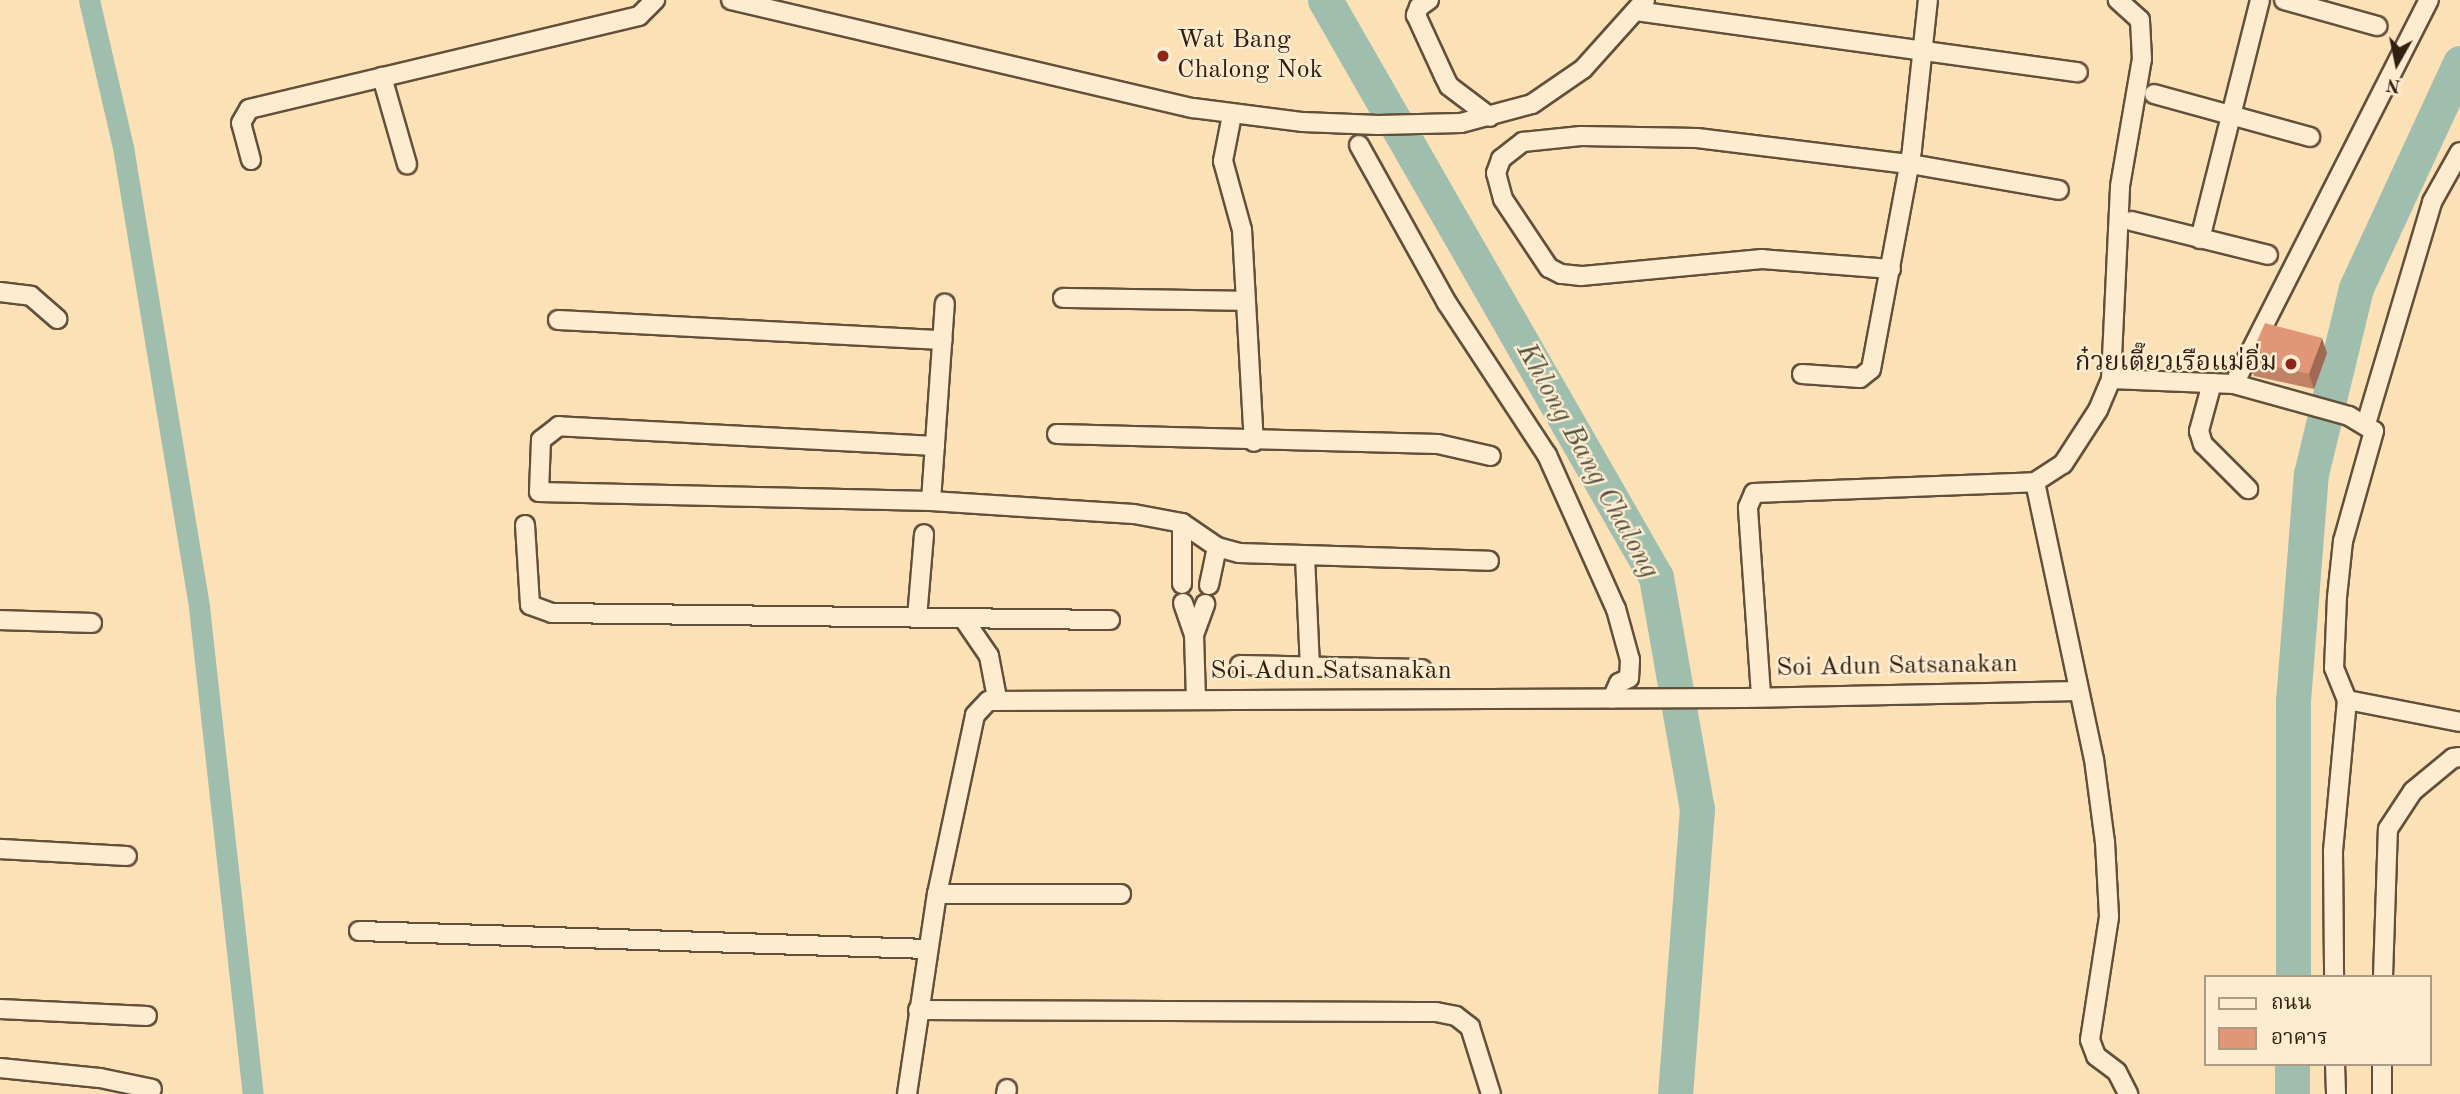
<!DOCTYPE html>
<meta charset="utf-8">
<style>
body{margin:0}
#map{position:relative;width:2460px;height:1094px;overflow:hidden;background:#fce1b7;font-family:"Old Standard TT","Noto Serif Thai",serif}
div>[style]{position:absolute}
.canal>*{height:21px;margin:-10.5px;padding:0 10.5px;transform-origin:10.5px;border-radius:10.5px;background:#9fbead}
.river>*{height:35px;margin:-17.5px;padding:0 17.5px;transform-origin:17.5px;border-radius:17.5px;background:#9fbead}
.roads{filter:drop-shadow(2px 0 #63503a) drop-shadow(-2px 0 #63503a) drop-shadow(0 2px #63503a) drop-shadow(0 -2px #63503a)}
.minor>*{height:18px;margin:-9px;padding:0 9px;transform-origin:9px;border-radius:9px;background:#fdecd0}
.wall>*{inset:0;background:#c28266}
.shaded-wall>*{inset:0;background:#9e6a53}
.building>*{inset:0;background:#e19777}
.dots>*{width:19px;height:19px;translate:-50% -50%;box-sizing:border-box;border:4px solid #fdecd0;border-radius:50%}
span{translate:-50% -50%;white-space:nowrap;text-align:center;line-height:1.15;-webkit-text-stroke:5px #fdecd0;paint-order:stroke}
.poi-label{font-size:26px;color:#302011}
.left{translate:0 -50%;text-align:left}
.right{translate:-100% -50%;text-align:right}
.street-label{font-size:26px;color:#302011}
.water-label{font-size:28px;color:#514f40;font-style:italic}
.legend{position:absolute;left:2204px;top:975px;width:228px;height:91px;box-sizing:border-box;background:#fdecd0;border:2px solid #ab9a84;margin:0;padding:9px 12px;list-style:none;font-size:21px;color:#302011}
.legend li{display:flex;align-items:center;gap:14px;height:35px}
.legend b{width:35px;border:2px solid #ab9a84}
.north{position:absolute;left:2362px;top:28px;width:70px;height:70px;-webkit-text-stroke:5px #fdecd0;paint-order:stroke;rotate:189deg;font-size:19px;font-weight:700;line-height:28px;text-align:center;color:#302011}
.north::after{content:'';display:block;margin:auto;width:24px;height:32px;background:#302011;clip-path:polygon(50% 0,100% 100%,50% 72%,0 100%)}
</style>
<div id="map">
<div class="canal">
<i style="left:89px;top:0;width:151px;rotate:77deg"></i>
<i style="left:123px;top:147px;width:466px;rotate:80.6deg"></i>
<i style="left:199px;top:607px;width:490px;rotate:83.7deg"></i>
</div>
<div class="river">
<i style="left:1325px;top:0;width:665px;rotate:60.16deg"></i>
<i style="left:1656px;top:577px;width:236px;rotate:80deg"></i>
<i style="left:1697px;top:809px;width:286px;rotate:94.4deg"></i>
<i style="left:2293px;top:977px;width:276px;rotate:-90deg"></i>
<i style="left:2293px;top:701px;width:228px;rotate:-85.5deg"></i>
<i style="left:2311px;top:474px;width:191px;rotate:-76.4deg"></i>
<i style="left:2356px;top:288px;width:248px;rotate:-65.2deg"></i>
<i style="left:2292px;top:1094px;width:30px;rotate:-90deg"></i>
</div>
<div class="roads">
<div class="minor">
<i style="left:731px;top:0;width:474px;rotate:13.2deg"></i>
<i style="left:1193px;top:108px;width:111px;rotate:7.3deg"></i>
<i style="left:1303px;top:122px;width:75px;rotate:2.3deg"></i>
<i style="left:1378px;top:125px;width:83px;rotate:-1.4deg"></i>
<i style="left:1461px;top:123px;width:73px;rotate:-15deg"></i>
<i style="left:1532px;top:104px;width:62px;rotate:-34.5deg"></i>
<i style="left:1583px;top:69px;width:93px;rotate:-48.1deg"></i>
<i style="left:1429px;top:0;width:12px;rotate:145deg"></i>
<i style="left:1419px;top:7px;width:9px;rotate:111deg"></i>
<i style="left:1416px;top:15px;width:67px;rotate:65.3deg"></i>
<i style="left:1444px;top:76px;width:11px;rotate:63deg"></i>
<i style="left:1449px;top:86px;width:51px;rotate:37.1deg"></i>
<i style="left:2284px;top:0;width:97px;rotate:15.6deg"></i>
<i style="left:1636px;top:11px;width:446px;rotate:7.9deg"></i>
<i style="left:382px;top:77px;width:91px;rotate:74deg"></i>
<i style="left:2154px;top:94px;width:162px;rotate:15.4deg"></i>
<i style="left:1232px;top:115px;width:47px;rotate:101.1deg"></i>
<i style="left:1223px;top:161px;width:72px;rotate:74.6deg"></i>
<i style="left:1242px;top:230px;width:212px;rotate:86.8deg"></i>
<i style="left:1359px;top:145px;width:181px;rotate:60.9deg"></i>
<i style="left:1447px;top:303px;width:182px;rotate:56.7deg"></i>
<i style="left:1547px;top:455px;width:169px;rotate:65.9deg"></i>
<i style="left:1616px;top:609px;width:53px;rotate:74.6deg"></i>
<i style="left:1630px;top:660px;width:18px;rotate:93deg"></i>
<i style="left:1629px;top:678px;width:11px;rotate:153deg"></i>
<i style="left:1619px;top:683px;width:17px;rotate:114deg"></i>
<i style="left:251px;top:160px;width:38px;rotate:-105deg"></i>
<i style="left:241px;top:123px;width:16px;rotate:-60deg"></i>
<i style="left:249px;top:109px;width:401px;rotate:-13.4deg"></i>
<i style="left:639px;top:16px;width:23px;rotate:-45deg"></i>
<i style="left:2131px;top:221px;width:141px;rotate:13.9deg"></i>
<i style="left:2200px;top:239px;width:246px;rotate:-75.9deg"></i>
<i style="left:1891px;top:269px;width:129px;rotate:-175.6deg"></i>
<i style="left:1762px;top:259px;width:182px;rotate:174.6deg"></i>
<i style="left:1581px;top:276px;width:20px;rotate:-174deg"></i>
<i style="left:1561px;top:274px;width:13px;rotate:-153deg"></i>
<i style="left:1549px;top:268px;width:83px;rotate:-123.7deg"></i>
<i style="left:1503px;top:199px;width:27px;rotate:-105deg"></i>
<i style="left:1496px;top:173px;width:15px;rotate:-70deg"></i>
<i style="left:1501px;top:159px;width:28px;rotate:-38deg"></i>
<i style="left:1523px;top:142px;width:58px;rotate:-5.9deg"></i>
<i style="left:1581px;top:136px;width:116px;rotate:1deg"></i>
<i style="left:1697px;top:138px;width:215px;rotate:7deg"></i>
<i style="left:1910px;top:164px;width:151px;rotate:9.9deg"></i>
<i style="left:0;top:292px;width:31px;rotate:7deg"></i>
<i style="left:31px;top:296px;width:35px;rotate:41deg"></i>
<i style="left:1063px;top:298px;width:182px;rotate:0.9deg"></i>
<i style="left:558px;top:320px;width:385px;rotate:3deg"></i>
<i style="left:1802px;top:374px;width:58px;rotate:3.9deg"></i>
<i style="left:1860px;top:378px;width:14px;rotate:-39deg"></i>
<i style="left:1871px;top:369px;width:224px;rotate:-79.4deg"></i>
<i style="left:1912px;top:149px;width:150px;rotate:-83.9deg"></i>
<i style="left:2111px;top:379px;width:123px;rotate:2.3deg"></i>
<i style="left:2234px;top:384px;width:119px;rotate:15.5deg"></i>
<i style="left:2349px;top:416px;width:29px;rotate:31deg"></i>
<i style="left:2374px;top:431px;width:114px;rotate:105.7deg"></i>
<i style="left:2343px;top:541px;width:56px;rotate:96.1deg"></i>
<i style="left:2337px;top:597px;width:71px;rotate:92.4deg"></i>
<i style="left:2334px;top:668px;width:35px;rotate:68deg"></i>
<i style="left:2347px;top:700px;width:153px;rotate:95.3deg"></i>
<i style="left:2333px;top:852px;width:125px;rotate:89.5deg"></i>
<i style="left:2212px;top:383px;width:50px;rotate:105.2deg"></i>
<i style="left:2199px;top:431px;width:14px;rotate:73deg"></i>
<i style="left:2203px;top:444px;width:64px;rotate:45deg"></i>
<i style="left:2234px;top:384px;width:431px;rotate:-63.1deg"></i>
<i style="left:2366px;top:424px;width:232px;rotate:-73.4deg"></i>
<i style="left:2432px;top:202px;width:57px;rotate:-60.8deg"></i>
<i style="left:1057px;top:434px;width:381px;rotate:1.5deg"></i>
<i style="left:1438px;top:444px;width:54px;rotate:12.8deg"></i>
<i style="left:935px;top:446px;width:377px;rotate:-177deg"></i>
<i style="left:559px;top:426px;width:23px;rotate:142deg"></i>
<i style="left:541px;top:440px;width:52px;rotate:92.2deg"></i>
<i style="left:539px;top:492px;width:392px;rotate:1.3deg"></i>
<i style="left:931px;top:501px;width:203px;rotate:3.7deg"></i>
<i style="left:1134px;top:514px;width:49px;rotate:10.6deg"></i>
<i style="left:1182px;top:523px;width:42px;rotate:34.4deg"></i>
<i style="left:1217px;top:547px;width:23px;rotate:15deg"></i>
<i style="left:1239px;top:553px;width:250px;rotate:1.8deg"></i>
<i style="left:2035px;top:482px;width:283px;rotate:78deg"></i>
<i style="left:2094px;top:759px;width:84px;rotate:82.5deg"></i>
<i style="left:2105px;top:842px;width:75px;rotate:86.9deg"></i>
<i style="left:2109px;top:917px;width:124px;rotate:98.8deg"></i>
<i style="left:2090px;top:1040px;width:17px;rotate:69deg"></i>
<i style="left:2096px;top:1056px;width:26px;rotate:37deg"></i>
<i style="left:2117px;top:1072px;width:25px;rotate:63deg"></i>
<i style="left:931px;top:501px;width:198px;rotate:-86deg"></i>
<i style="left:1182px;top:523px;width:61px;rotate:90deg"></i>
<i style="left:525px;top:525px;width:80px;rotate:86.4deg"></i>
<i style="left:530px;top:605px;width:23px;rotate:20deg"></i>
<i style="left:552px;top:613px;width:558px;rotate:0.72deg"></i>
<i style="left:1305px;top:557px;width:110px;rotate:87.4deg"></i>
<i style="left:1209px;top:585px;width:39px;rotate:-78deg"></i>
<i style="left:1183px;top:603px;width:34px;rotate:71deg"></i>
<i style="left:1194px;top:635px;width:33px;rotate:-70deg"></i>
<i style="left:917px;top:618px;width:84px;rotate:-85.2deg"></i>
<i style="left:963px;top:618px;width:46px;rotate:55.6deg"></i>
<i style="left:989px;top:656px;width:43px;rotate:79.2deg"></i>
<i style="left:0;top:620px;width:92px;rotate:1.9deg"></i>
<i style="left:1194px;top:635px;width:63px;rotate:88.2deg"></i>
<i style="left:1240px;top:665px;width:182px;rotate:1.3deg"></i>
<i style="left:1761px;top:695px;width:188px;rotate:-94deg"></i>
<i style="left:1748px;top:507px;width:15px;rotate:-67deg"></i>
<i style="left:1754px;top:493px;width:281px;rotate:-2.2deg"></i>
<i style="left:2035px;top:482px;width:33px;rotate:-33deg"></i>
<i style="left:2063px;top:464px;width:64px;rotate:-57.1deg"></i>
<i style="left:2098px;top:410px;width:34px;rotate:-67deg"></i>
<i style="left:2111px;top:379px;width:193px;rotate:-87.3deg"></i>
<i style="left:2120px;top:186px;width:129px;rotate:-80.2deg"></i>
<i style="left:2142px;top:59px;width:39px;rotate:-93deg"></i>
<i style="left:2140px;top:20px;width:30px;rotate:-138deg"></i>
<i style="left:2347px;top:700px;width:115px;rotate:11deg"></i>
<i style="left:0;top:849px;width:127px;rotate:3.2deg"></i>
<i style="left:937px;top:894px;width:184px"></i>
<i style="left:359px;top:931px;width:569px;rotate:1.81deg"></i>
<i style="left:2383px;top:977px;width:148px;rotate:-88.1deg"></i>
<i style="left:2388px;top:829px;width:45px;rotate:-56.7deg"></i>
<i style="left:2413px;top:791px;width:52px;rotate:-39.5deg"></i>
<i style="left:2453px;top:758px;width:7px;rotate:-8deg"></i>
<i style="left:0;top:1009px;width:147px;rotate:2.7deg"></i>
<i style="left:918px;top:1010px;width:518px;rotate:0.22deg"></i>
<i style="left:1436px;top:1012px;width:20px;rotate:11deg"></i>
<i style="left:1456px;top:1016px;width:18px;rotate:38deg"></i>
<i style="left:1470px;top:1027px;width:70px;rotate:72.6deg"></i>
<i style="left:2335px;top:1064px;width:30px;rotate:88deg"></i>
<i style="left:0;top:1068px;width:100px;rotate:5.7deg"></i>
<i style="left:100px;top:1078px;width:53px;rotate:11.9deg"></i>
<i style="left:907px;top:1094px;width:202px;rotate:-81.5deg"></i>
<i style="left:937px;top:894px;width:183px;rotate:-78deg"></i>
<i style="left:975px;top:715px;width:19px;rotate:-47deg"></i>
<i style="left:988px;top:701px;width:757px;rotate:-0.23deg"></i>
<i style="left:1745px;top:698px;width:333px;rotate:-1.2deg"></i>
<i style="left:1006px;top:1094px;width:5px;rotate:-79deg"></i>
<i style="left:2382px;top:1094px;width:30px;rotate:-90deg"></i>
</div>
</div>
<div class="wall">
<i style="clip-path:polygon(2327px 353px,2314px 389px,2254px 376px,2248px 361px)"></i>
</div>
<div class="shaded-wall">
<i style="clip-path:polygon(2322px 338px,2327px 353px,2314px 389px,2309px 374px)"></i>
</div>
<div class="building">
<i style="clip-path:polygon(2265px 323px,2322px 338px,2309px 374px,2248px 361px)"></i>
</div>
<div class="dots">
<i style="left:1163px;top:56px;background:#8f2418"></i>
<i style="left:2291px;top:364px;background:#8f2418"></i>
</div>
<div class="poi-label">
<span class="left" style="left:1177px;top:56px">Wat Bang<br>Chalong Nok</span>
<span class="right" style="left:2277px;top:364px">ก๋วยเตี๊ยวเรือแม่อิ่ม</span>
</div>
<div class="street-label">
<span style="left:1897px;top:667px;rotate:-1deg">Soi Adun Satsanakan</span>
<span style="left:1331px;top:672px">Soi Adun Satsanakan</span>
</div>
<div class="water-label">
<span style="left:1587px;top:461px;rotate:61deg">Khlong Bang Chalong</span>
</div>
<ul class="legend">
<li><b style="height:9px;background:#fdecd0"></b>ถนน</li>
<li><b style="height:19px;background:#e19777"></b>อาคาร</li>
</ul>
<div class="north">N</div>
</div>
